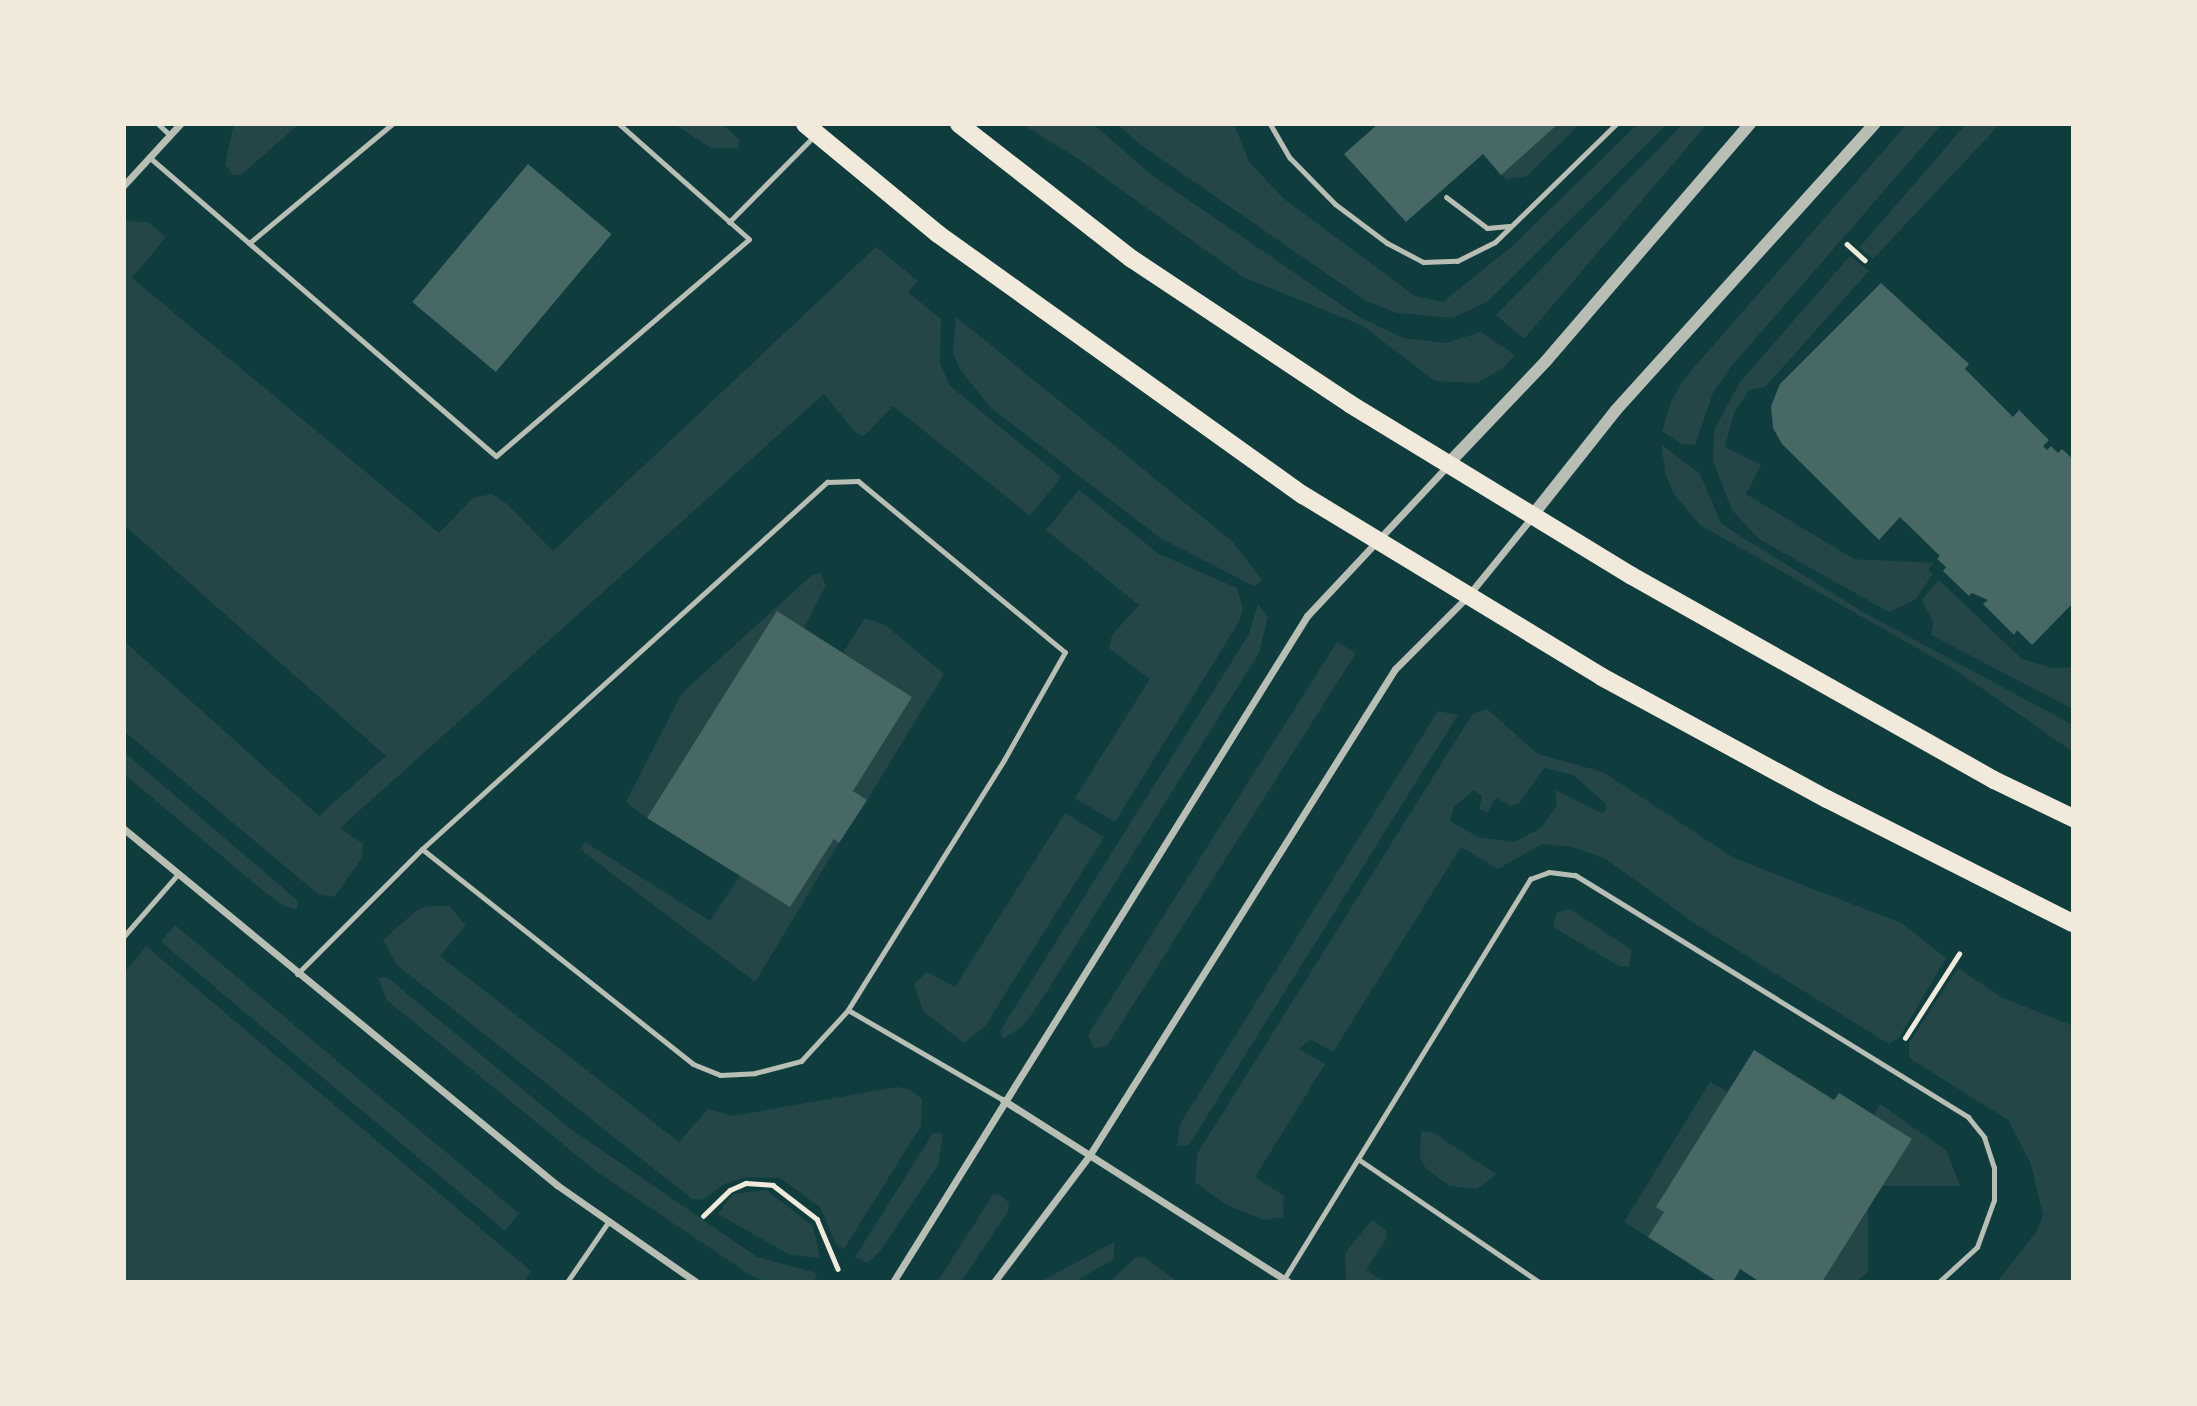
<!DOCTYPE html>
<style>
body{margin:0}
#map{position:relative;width:2197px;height:1406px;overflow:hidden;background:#0f3d3e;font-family:"Nunito Sans",sans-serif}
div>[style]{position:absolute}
.green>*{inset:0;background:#244646;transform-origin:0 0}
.building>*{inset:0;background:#486865;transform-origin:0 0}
.path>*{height:4.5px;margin:-2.25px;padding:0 2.25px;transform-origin:2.25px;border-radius:2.25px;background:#f1e9da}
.service>*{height:5px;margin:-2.5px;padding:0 2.5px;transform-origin:2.5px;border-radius:2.5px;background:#b8beb3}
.minor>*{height:7px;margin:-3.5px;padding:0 3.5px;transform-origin:3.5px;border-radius:3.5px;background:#b8beb3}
.tertiary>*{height:12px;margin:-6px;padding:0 6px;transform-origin:6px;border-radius:6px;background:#b8beb3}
.primary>*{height:18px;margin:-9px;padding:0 9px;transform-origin:9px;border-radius:9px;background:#f1e9da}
span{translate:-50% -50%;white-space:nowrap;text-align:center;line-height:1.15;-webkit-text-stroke:7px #f1e9da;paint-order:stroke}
.frame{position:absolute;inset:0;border:126px solid #f1e9da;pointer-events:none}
</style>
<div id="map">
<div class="green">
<i style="clip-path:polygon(234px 124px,299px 124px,241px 175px,234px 175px,225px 165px)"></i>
<i style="clip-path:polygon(674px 124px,722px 124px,740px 140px,738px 148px,711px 148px)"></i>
<i style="clip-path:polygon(1022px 124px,1093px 124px,1152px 175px,1359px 317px,1403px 338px,1446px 343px,1481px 332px,1515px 355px,1503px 368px,1477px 383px,1435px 381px,1363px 326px,1243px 277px,1077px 158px)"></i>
<i style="clip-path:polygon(1117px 124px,1234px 124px,1249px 162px,1284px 199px,1415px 296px,1443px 302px,1510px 248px,1638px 124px,1667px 124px,1487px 302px,1452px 318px,1398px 313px,1366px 301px,1141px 145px)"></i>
<i style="clip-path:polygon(1558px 124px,1580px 124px,1527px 176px,1507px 179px,1501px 175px)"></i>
<i style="clip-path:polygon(1683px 124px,1707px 124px,1524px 339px,1496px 315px)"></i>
<i style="clip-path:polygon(1907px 124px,1942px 124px,1730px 368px,1713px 393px,1695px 445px,1681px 444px,1662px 431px,1672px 399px,1684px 379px)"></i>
<i style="clip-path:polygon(1966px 124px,2000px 124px,1873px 259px,1859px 248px)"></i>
<i style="clip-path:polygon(124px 221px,148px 222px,166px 237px,132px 278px,439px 533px,473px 498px,492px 494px,507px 504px,553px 551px,876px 247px,918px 281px,908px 292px,941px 319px,940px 363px,950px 386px,1061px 477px,1030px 516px,893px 406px,864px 436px,857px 434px,824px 394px,340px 828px,363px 844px,362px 858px,334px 897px,318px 894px,124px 731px,124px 641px,319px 816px,386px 756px,124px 525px)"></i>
<i style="clip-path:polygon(1850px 256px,1869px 271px,1765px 387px,1749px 390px,1734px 413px,1725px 447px,1761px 465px,1746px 494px,1854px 559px,1934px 563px,1928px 569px,1933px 574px,1915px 600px,1889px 612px,1759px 539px,1732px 510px,1713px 461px,1714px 430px,1740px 382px)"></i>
<i style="clip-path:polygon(956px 317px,1233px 542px,1262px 580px,1254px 586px,1160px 538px,991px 408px,959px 368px,953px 352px)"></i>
<i style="clip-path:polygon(1661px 444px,1700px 474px,1721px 523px,1734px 532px,1863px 612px,2073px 725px,2073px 752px,1954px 669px,1700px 525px,1674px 494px,1666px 476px)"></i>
<i style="clip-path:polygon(1079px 490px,1159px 554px,1237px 588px,1243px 609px,1239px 622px,1115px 822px,1075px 798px,1150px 679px,1109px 648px,1112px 635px,1139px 605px,1046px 530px)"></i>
<i style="clip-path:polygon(820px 573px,826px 585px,804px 628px,777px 612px,647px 818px,626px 802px,682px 693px,812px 575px)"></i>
<i style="clip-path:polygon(1939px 580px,2022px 659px,2052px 668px,2073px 667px,2073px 709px,1931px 635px,1933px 622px,1922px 600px)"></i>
<i style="clip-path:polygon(1258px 604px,1268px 616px,1259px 653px,1044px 996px,1024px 1025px,1003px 1039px,1000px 1031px,1249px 634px)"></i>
<i style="clip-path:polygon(865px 618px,885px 625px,944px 674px,867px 800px,853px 791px,912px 697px,843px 653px)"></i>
<i style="clip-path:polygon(1337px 642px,1356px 653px,1107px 1046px,1094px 1048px,1088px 1035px)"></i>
<i style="clip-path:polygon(evenodd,1487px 709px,1538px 754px,1603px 772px,1734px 858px,1901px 923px,1946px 958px,1900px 1036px,1889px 1044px,1697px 925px,1606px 859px,1572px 847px,1542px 844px,1498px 869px,1461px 847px,1333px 1052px,1310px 1039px,1299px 1049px,1325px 1064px,1255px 1177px,1284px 1196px,1283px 1217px,1264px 1220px,1223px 1203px,1195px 1182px,1197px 1154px,1473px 713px,1487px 709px,1544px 768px,1573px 775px,1605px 803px,1607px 809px,1602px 813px,1555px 790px,1557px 805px,1541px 828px,1514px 842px,1478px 837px,1450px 821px,1454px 807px,1474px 790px,1482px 796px,1479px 809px,1487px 813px,1496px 798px,1511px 806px,1519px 803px,1544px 768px)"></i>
<i style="clip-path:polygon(1438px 711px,1458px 715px,1189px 1145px,1177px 1146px,1180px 1124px)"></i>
<i style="clip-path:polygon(124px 752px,298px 901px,297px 909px,284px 906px,266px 893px,124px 774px)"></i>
<i style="clip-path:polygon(1065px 813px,1104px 837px,985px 1026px,964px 1043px,923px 1011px,914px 984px,927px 972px,955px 987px)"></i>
<i style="clip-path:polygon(834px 839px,839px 843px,755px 982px,580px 849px,585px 842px,710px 921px,740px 876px,790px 907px)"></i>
<i style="clip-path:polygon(428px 906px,449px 906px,466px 925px,440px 956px,679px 1142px,708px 1109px,732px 1116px,897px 1087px,910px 1090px,922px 1099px,921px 1126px,844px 1249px,836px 1244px,820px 1207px,780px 1178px,748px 1177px,724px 1184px,702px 1200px,692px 1199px,397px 965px,383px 940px,417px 910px)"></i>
<i style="clip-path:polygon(1570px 909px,1632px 950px,1629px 967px,1619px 966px,1553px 927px,1557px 912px)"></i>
<i style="left:175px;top:925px;width:449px;height:22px;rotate:40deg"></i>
<i style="clip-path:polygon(146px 946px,531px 1271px,524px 1282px,124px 1282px,124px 973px)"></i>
<i style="clip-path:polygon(1958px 968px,2001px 997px,2073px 1026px,2073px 1282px,1997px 1282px,2037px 1231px,2043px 1215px,2031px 1164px,2008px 1120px,1909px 1058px,1909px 1043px)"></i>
<i style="clip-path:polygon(387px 977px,568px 1127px,757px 1257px,817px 1273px,814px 1282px,768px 1282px,752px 1276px,597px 1172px,387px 1000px,378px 978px)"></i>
<i style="clip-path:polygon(1710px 1082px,1728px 1092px,1657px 1207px,1664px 1212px,1648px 1237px,1624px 1222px)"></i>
<i style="clip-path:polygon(1880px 1104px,1947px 1151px,1960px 1186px,1882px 1186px,1912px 1139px,1874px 1115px)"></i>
<i style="clip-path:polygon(1421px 1131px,1432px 1132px,1496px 1174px,1477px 1189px,1450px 1186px,1426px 1169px,1420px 1157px)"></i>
<i style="clip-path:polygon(933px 1133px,943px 1134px,938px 1165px,880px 1251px,867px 1263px,855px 1257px)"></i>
<i style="clip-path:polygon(766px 1190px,813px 1226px,820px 1258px,790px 1255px,718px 1214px,732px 1194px)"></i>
<i style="clip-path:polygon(999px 1194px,1009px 1203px,1008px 1211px,961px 1282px,937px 1282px,993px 1195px)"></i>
<i style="clip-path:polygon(1868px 1209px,1868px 1272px,1856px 1282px,1822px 1282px)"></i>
<i style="clip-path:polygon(1372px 1220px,1386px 1230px,1387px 1237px,1366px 1270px,1385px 1282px,1346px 1282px,1345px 1253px)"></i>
<i style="clip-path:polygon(1114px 1242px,1114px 1259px,1074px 1282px,1040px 1282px)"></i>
<i style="clip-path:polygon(1144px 1257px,1178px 1282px,1109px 1282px,1135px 1258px)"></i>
</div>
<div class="building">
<i style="clip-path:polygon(1378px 124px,1558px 124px,1501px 175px,1483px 154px,1406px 222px,1344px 154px)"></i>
<i style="left:528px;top:164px;width:109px;height:180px;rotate:40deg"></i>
<i style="clip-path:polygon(1881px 283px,1969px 364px,1965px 369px,2013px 417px,2019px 410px,2049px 440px,2043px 446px,2047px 450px,2051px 446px,2058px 453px,2062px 449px,2073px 459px,2073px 603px,2032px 645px,2017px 630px,2014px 635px,1983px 604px,1988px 600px,1972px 593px,1969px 596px,1943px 571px,1946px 567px,1937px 559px,1940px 556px,1900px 517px,1879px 540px,1782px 444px,1773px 428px,1771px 406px,1780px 384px)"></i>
<i style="clip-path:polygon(777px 611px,912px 697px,853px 791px,867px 800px,839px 843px,834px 839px,790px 907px,647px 818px)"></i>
<i style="clip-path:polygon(1754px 1050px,1834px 1100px,1839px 1093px,1912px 1139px,1822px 1282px,1760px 1282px,1740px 1269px,1733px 1282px,1718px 1282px,1648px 1237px,1664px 1212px,1656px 1207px)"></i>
</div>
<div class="path">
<i style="left:1847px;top:244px;width:24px;rotate:42deg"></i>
<i style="left:1905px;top:1038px;width:100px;rotate:-57.3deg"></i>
<i style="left:703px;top:1216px;width:37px;rotate:-44deg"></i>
<i style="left:730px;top:1190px;width:17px;rotate:-24deg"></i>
<i style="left:746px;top:1183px;width:27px;rotate:4deg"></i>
<i style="left:773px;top:1185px;width:56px;rotate:37.7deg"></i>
<i style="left:817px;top:1219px;width:54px;rotate:67.2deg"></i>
</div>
<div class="service">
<i style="left:158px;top:124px;width:16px;rotate:43deg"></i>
<i style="left:392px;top:124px;width:186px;rotate:140.2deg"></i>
<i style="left:249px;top:243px;width:326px;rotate:40.8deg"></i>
<i style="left:496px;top:456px;width:333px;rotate:-40.6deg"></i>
<i style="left:749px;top:239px;width:174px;rotate:-138.5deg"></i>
<i style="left:1270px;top:124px;width:39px;rotate:60deg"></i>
<i style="left:1290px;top:158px;width:64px;rotate:45.6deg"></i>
<i style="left:1335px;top:204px;width:65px;rotate:36.9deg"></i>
<i style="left:1387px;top:243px;width:41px;rotate:27.8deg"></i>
<i style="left:1423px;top:262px;width:34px;rotate:-2deg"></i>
<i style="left:1457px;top:261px;width:42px;rotate:-26.6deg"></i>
<i style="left:1495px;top:242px;width:169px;rotate:-44.3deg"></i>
<i style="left:149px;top:157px;width:132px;rotate:40.7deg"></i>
<i style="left:1446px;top:197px;width:51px;rotate:37.1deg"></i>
<i style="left:1487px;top:228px;width:22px;rotate:-5deg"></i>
<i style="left:729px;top:222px;width:121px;rotate:-45.3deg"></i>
<i style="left:422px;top:849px;width:547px;rotate:-42.18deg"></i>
<i style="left:827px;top:482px;width:31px;rotate:-2deg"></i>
<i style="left:858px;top:481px;width:268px;rotate:39.6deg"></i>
<i style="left:1065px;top:652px;width:124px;rotate:119.5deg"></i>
<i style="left:1004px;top:760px;width:295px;rotate:122deg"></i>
<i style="left:124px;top:936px;width:82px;rotate:-48.9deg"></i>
<i style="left:297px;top:974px;width:177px;rotate:-45deg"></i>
<i style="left:422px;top:849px;width:346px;rotate:38.4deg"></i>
<i style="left:693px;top:1064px;width:29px;rotate:22deg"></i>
<i style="left:720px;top:1075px;width:35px;rotate:-3deg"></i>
<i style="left:755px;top:1073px;width:48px;rotate:-14.6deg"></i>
<i style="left:801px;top:1061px;width:69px;rotate:-47.3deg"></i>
<i style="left:848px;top:1010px;width:179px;rotate:30.1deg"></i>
<i style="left:1358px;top:1159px;width:219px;rotate:34.2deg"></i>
<i style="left:1284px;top:1279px;width:470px;rotate:-58.4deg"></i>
<i style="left:1530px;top:879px;width:20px;rotate:-20deg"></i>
<i style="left:1549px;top:872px;width:26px;rotate:7deg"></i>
<i style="left:1575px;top:875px;width:462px;rotate:31.6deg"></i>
<i style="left:1968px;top:1117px;width:26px;rotate:51deg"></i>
<i style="left:1984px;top:1137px;width:32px;rotate:72deg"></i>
<i style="left:1994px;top:1167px;width:33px;rotate:90deg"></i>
<i style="left:1994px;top:1200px;width:50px;rotate:109.9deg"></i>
<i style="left:1977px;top:1247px;width:52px;rotate:137.4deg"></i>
<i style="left:567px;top:1282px;width:74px;rotate:-55.5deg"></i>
</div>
<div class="minor">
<i style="left:124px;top:185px;width:83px;rotate:-47.4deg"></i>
<i style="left:124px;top:829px;width:561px;rotate:39.43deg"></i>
<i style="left:557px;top:1185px;width:169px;rotate:34.9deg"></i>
<i style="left:1003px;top:1100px;width:339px;rotate:32.5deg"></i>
<i style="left:893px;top:1282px;width:784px;rotate:-58.13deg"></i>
<i style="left:1307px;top:616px;width:208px;rotate:-46.9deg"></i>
<i style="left:994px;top:1282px;width:158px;rotate:-53deg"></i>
<i style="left:1089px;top:1156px;width:575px;rotate:-57.86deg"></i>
<i style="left:1395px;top:669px;width:102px;rotate:-45deg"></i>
<i style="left:1467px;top:597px;width:103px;rotate:-50.9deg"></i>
</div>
<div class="tertiary">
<i style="left:1449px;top:463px;width:141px;rotate:-46.4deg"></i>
<i style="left:1546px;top:361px;width:313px;rotate:-49.3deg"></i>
<i style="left:1532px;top:516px;width:135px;rotate:-51.6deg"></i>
<i style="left:1616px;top:410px;width:385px;rotate:-47.9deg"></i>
</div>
<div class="primary">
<i style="left:805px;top:124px;width:173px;rotate:39.6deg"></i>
<i style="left:938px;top:234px;width:449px;rotate:35.6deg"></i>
<i style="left:1303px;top:495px;width:350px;rotate:31.3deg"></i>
<i style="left:1602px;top:677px;width:256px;rotate:28.5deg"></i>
<i style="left:1827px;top:799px;width:275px;rotate:26.8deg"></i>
<i style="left:959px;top:124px;width:219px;rotate:38deg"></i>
<i style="left:1132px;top:259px;width:262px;rotate:33.6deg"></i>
<i style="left:1350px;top:404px;width:330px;rotate:31.4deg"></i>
<i style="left:1632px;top:576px;width:416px;rotate:29.4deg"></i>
<i style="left:1994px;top:780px;width:88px;rotate:25.7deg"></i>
</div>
<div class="frame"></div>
</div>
